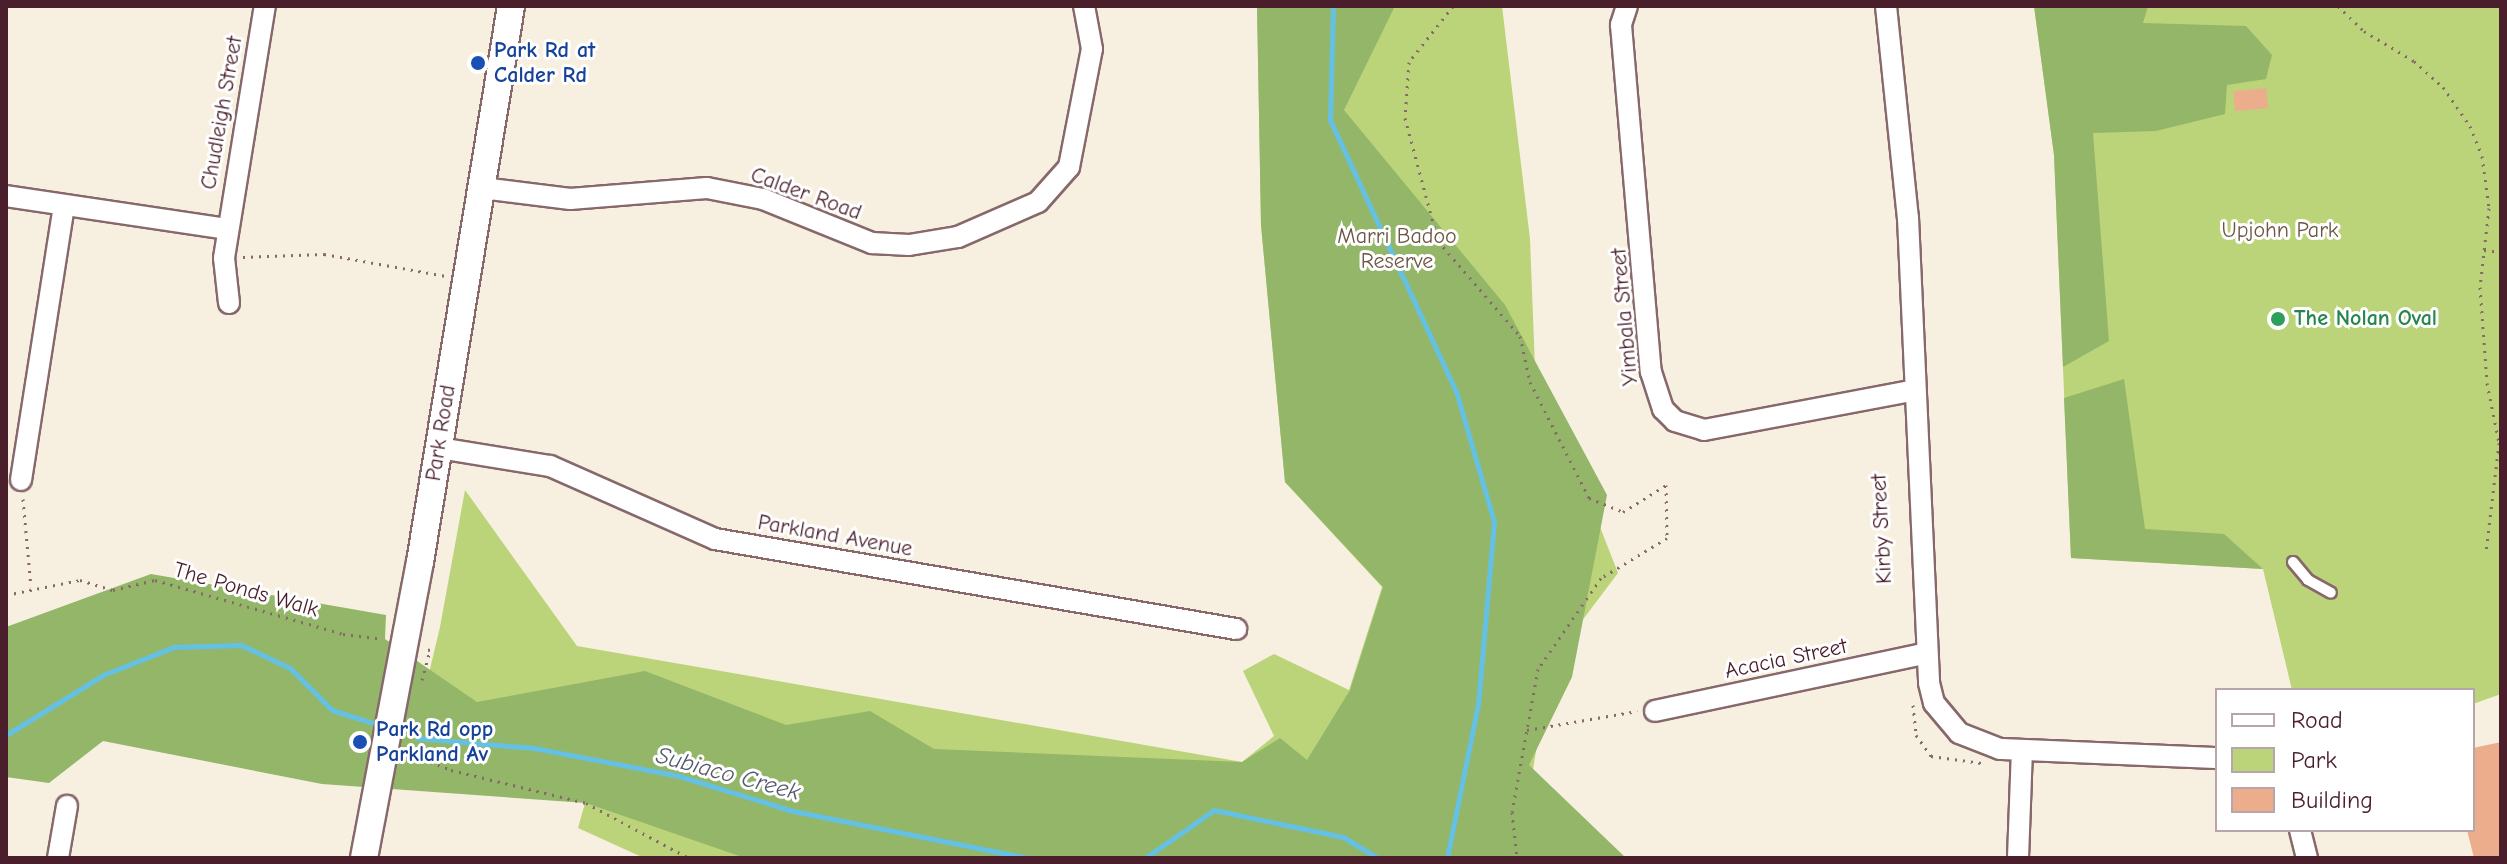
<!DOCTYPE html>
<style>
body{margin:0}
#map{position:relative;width:2507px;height:864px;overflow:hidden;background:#f7f0e1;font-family:"Comic Neue",sans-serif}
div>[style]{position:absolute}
.green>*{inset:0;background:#bbd479}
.forest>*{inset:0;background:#94b669}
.stream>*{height:5px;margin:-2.5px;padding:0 2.5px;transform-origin:2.5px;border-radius:2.5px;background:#65c1e3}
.building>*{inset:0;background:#ecad8d;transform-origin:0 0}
.path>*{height:3px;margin-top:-1.5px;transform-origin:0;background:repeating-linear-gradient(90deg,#87686b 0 2px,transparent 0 8px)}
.roads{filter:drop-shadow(2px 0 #87686b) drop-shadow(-2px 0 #87686b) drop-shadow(0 2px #87686b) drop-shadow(0 -2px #87686b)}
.service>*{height:10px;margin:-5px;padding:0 5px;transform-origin:5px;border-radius:5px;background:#fff}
.minor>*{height:20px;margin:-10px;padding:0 10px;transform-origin:10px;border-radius:10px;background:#fff}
.tertiary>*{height:26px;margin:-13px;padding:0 13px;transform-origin:13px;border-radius:13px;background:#fff}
.dots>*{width:22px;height:22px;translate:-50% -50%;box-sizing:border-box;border:4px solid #fff;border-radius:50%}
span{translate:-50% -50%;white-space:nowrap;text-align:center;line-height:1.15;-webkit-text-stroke:6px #fff;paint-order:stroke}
.transit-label{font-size:22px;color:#164399;font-weight:700}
.left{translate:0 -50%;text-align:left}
.street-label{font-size:22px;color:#4a1f2b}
.park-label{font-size:22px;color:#6c5542}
.leisure-label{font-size:22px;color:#27864d;font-weight:700}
.water-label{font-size:24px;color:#53586b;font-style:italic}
.frame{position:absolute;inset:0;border:8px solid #4a1f2b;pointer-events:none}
.legend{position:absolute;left:2215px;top:688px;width:260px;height:144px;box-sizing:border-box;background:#fff;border:2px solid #b7a5aa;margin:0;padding:10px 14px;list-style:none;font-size:24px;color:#4a1f2b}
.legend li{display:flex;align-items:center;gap:16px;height:40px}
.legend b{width:40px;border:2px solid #b7a5aa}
</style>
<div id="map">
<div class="green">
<i style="clip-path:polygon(1257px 6px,1502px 6px,1530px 239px,1536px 393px,1575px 463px,1618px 573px,1551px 662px,1521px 841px,1599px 858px,644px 858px,578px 828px,585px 803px,408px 761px,440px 627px,465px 490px,577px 646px,1242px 762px,1274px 736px,1243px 671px,1274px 654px,1349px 690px,1382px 587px,1285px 482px,1261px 225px)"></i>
<i style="clip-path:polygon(2034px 6px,2501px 6px,2501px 694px,2473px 704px,2473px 690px,2292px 690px,2263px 569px,2071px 558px,2054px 155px)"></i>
</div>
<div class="forest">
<i style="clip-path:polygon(1257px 6px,1395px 6px,1344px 110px,1505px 305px,1607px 495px,1572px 677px,1529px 765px,1626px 858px,745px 858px,586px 803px,322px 784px,103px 741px,49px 783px,6px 777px,6px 627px,151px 574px,386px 615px,385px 639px,477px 702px,645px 671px,786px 725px,870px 711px,934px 749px,1242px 762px,1280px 738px,1307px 760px,1350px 690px,1383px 587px,1285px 482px,1261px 225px)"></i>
<i style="clip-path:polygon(2034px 6px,2148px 6px,2143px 23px,2246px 26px,2272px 55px,2266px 79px,2227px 85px,2225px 114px,2156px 131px,2093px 133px,2109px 341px,2063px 367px,2054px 155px)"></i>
<i style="clip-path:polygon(2124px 379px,2145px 529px,2224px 534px,2263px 569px,2071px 558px,2064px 398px)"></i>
</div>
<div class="stream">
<i style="left:1333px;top:6px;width:114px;rotate:91.5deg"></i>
<i style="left:1330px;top:120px;width:299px;rotate:65.1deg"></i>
<i style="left:1456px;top:391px;width:136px;rotate:73.8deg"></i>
<i style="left:1494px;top:522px;width:183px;rotate:95deg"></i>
<i style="left:1478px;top:704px;width:157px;rotate:101.4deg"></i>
<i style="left:6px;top:735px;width:114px;rotate:-31.7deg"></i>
<i style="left:103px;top:675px;width:76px;rotate:-21.5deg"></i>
<i style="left:174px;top:647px;width:67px;rotate:-1.7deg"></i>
<i style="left:241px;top:645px;width:54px;rotate:25.1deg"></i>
<i style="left:290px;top:668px;width:59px;rotate:45deg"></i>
<i style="left:332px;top:710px;width:49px;rotate:17.7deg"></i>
<i style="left:417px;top:738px;width:117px;rotate:4.9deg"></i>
<i style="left:534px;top:748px;width:148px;rotate:10.9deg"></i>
<i style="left:679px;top:776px;width:119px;rotate:17.1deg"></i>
<i style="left:793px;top:811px;width:240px;rotate:11.3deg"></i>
<i style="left:1145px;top:858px;width:84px;rotate:-34.8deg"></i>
<i style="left:1214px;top:810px;width:132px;rotate:11.8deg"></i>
<i style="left:1343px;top:837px;width:41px;rotate:31deg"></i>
</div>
<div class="building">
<i style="left:2266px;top:88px;width:20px;height:33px;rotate:84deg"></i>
<i style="clip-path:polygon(2501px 742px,2501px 858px,2474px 858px,2467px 830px,2473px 830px,2473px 748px)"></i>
</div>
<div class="path">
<i style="left:1453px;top:6px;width:71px;rotate:128.2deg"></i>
<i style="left:1409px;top:62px;width:56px;rotate:94.1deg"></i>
<i style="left:1405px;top:118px;width:127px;rotate:75deg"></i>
<i style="left:1438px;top:241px;width:125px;rotate:49.2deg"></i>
<i style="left:1520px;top:336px;width:47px;rotate:77.7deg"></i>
<i style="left:1530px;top:382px;width:130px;rotate:63deg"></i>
<i style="left:1589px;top:498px;width:37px;rotate:22deg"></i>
<i style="left:1623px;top:512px;width:51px;rotate:-32.1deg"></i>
<i style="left:1666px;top:485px;width:53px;rotate:88.9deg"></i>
<i style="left:1667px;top:538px;width:77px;rotate:148.8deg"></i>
<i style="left:1601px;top:578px;width:111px;rotate:124.7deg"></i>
<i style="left:1538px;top:669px;width:145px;rotate:100.3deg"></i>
<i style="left:1512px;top:812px;width:46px;rotate:83.8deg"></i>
<i style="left:2338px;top:6px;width:36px;rotate:44deg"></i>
<i style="left:2364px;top:31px;width:58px;rotate:31deg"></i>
<i style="left:2414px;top:61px;width:39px;rotate:42deg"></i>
<i style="left:2443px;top:87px;width:47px;rotate:55.3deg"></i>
<i style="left:2470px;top:126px;width:32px;rotate:68deg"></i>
<i style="left:2482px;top:156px;width:52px;rotate:82.3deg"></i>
<i style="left:2489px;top:208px;width:80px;rotate:96.5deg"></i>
<i style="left:2480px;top:287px;width:96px;rotate:85.8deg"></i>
<i style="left:2487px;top:383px;width:61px;rotate:78.7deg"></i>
<i style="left:2499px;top:443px;width:110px;rotate:96.8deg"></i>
<i style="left:2484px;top:250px;width:17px;rotate:7deg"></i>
<i style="left:243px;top:257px;width:81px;rotate:-2.1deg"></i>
<i style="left:324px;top:254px;width:124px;rotate:10.2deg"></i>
<i style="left:23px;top:499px;width:88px;rotate:84.8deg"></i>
<i style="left:6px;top:595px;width:76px;rotate:-11.5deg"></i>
<i style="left:80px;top:580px;width:34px;rotate:17deg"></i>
<i style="left:113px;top:590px;width:43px;rotate:-13.4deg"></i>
<i style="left:155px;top:580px;width:196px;rotate:16deg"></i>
<i style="left:343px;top:634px;width:39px;rotate:7deg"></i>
<i style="left:422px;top:680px;width:31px;rotate:-75deg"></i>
<i style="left:430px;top:650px;width:5px;rotate:-169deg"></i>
<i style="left:1913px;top:705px;width:30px;rotate:84deg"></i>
<i style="left:1916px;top:735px;width:26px;rotate:54deg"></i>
<i style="left:1931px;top:756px;width:51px;rotate:7.8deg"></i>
<i style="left:1527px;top:730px;width:112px;rotate:-9.8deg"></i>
<i style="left:408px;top:753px;width:46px;rotate:21.6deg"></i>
<i style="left:451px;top:770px;width:139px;rotate:13.7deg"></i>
<i style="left:586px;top:803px;width:117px;rotate:28.1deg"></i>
</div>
<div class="roads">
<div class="service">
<i style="left:2293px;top:562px;width:23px;rotate:50deg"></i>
<i style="left:2308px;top:580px;width:26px;rotate:29deg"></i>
</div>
<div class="minor">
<i style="left:1627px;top:6px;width:20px;rotate:108deg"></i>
<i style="left:1621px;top:25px;width:348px;rotate:85.1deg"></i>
<i style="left:1651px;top:372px;width:39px;rotate:72deg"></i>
<i style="left:1663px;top:409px;width:17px;rotate:45deg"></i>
<i style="left:1675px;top:421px;width:30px;rotate:17deg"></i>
<i style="left:1704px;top:430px;width:215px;rotate:-10.7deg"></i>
<i style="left:1886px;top:6px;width:213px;rotate:84.1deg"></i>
<i style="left:1908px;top:218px;width:465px;rotate:87.4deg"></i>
<i style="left:1929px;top:683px;width:21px;rotate:76deg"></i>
<i style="left:1934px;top:703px;width:39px;rotate:50deg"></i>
<i style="left:1959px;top:733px;width:44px;rotate:21.3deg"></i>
<i style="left:2000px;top:749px;width:217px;rotate:2.4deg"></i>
<i style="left:482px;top:188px;width:89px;rotate:7.1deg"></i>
<i style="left:570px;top:199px;width:137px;rotate:-4.6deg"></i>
<i style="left:707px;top:188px;width:57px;rotate:11.1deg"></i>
<i style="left:763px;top:199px;width:118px;rotate:22deg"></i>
<i style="left:872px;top:243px;width:37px;rotate:3deg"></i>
<i style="left:909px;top:245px;width:50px;rotate:-9.3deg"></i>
<i style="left:958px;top:237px;width:87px;rotate:-23.6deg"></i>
<i style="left:1038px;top:202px;width:47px;rotate:-48.5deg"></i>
<i style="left:1069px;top:167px;width:120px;rotate:-79deg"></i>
<i style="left:1092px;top:49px;width:44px;rotate:-100.5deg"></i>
<i style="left:6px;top:196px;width:223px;rotate:8.5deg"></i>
<i style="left:229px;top:303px;width:45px;rotate:-96.3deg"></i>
<i style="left:224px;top:258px;width:255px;rotate:-80.8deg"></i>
<i style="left:439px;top:448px;width:112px;rotate:9.2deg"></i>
<i style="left:550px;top:466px;width:180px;rotate:23.9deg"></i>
<i style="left:715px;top:539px;width:529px;rotate:9.8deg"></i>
<i style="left:21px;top:480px;width:278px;rotate:-81.1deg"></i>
<i style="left:1655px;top:711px;width:278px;rotate:-12deg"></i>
<i style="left:2300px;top:830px;width:29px;rotate:76deg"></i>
<i style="left:58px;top:858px;width:53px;rotate:-80.2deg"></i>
<i style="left:2018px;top:858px;width:108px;rotate:-87.9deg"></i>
</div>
<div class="tertiary">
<i style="left:364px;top:858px;width:301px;rotate:-79.3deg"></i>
<i style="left:420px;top:562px;width:563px;rotate:-80.7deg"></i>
</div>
</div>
<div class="dots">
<i style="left:478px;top:63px;background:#1a4fb4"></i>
<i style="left:2278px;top:319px;background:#2e9e5b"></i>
<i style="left:360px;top:742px;background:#1a4fb4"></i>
</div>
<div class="transit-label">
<span class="left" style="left:494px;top:63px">Park Rd at<br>Calder Rd</span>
<span class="left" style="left:376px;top:742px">Park Rd opp<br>Parkland Av</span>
</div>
<div class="street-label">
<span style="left:222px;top:113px;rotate:-80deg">Chudleigh Street</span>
<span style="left:806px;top:194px;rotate:20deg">Calder Road</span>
<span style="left:1625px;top:317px;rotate:-95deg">Yimbala Street</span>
<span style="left:441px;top:433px;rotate:-81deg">Park Road</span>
<span style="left:1882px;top:529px;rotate:-93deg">Kirby Street</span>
<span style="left:835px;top:536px;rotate:10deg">Parkland Avenue</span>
<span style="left:246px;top:590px;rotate:16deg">The Ponds Walk</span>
<span style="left:1786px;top:659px;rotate:-12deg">Acacia Street</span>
</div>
<div class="park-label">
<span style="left:2280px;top:231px">Upjohn Park</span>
<span style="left:1397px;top:249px">Marri Badoo<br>Reserve</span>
</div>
<div class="leisure-label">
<span class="left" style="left:2294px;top:319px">The Nolan Oval</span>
</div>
<div class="water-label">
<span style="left:728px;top:774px;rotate:15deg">Subiaco Creek</span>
</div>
<div class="frame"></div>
<ul class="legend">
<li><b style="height:10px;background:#fff"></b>Road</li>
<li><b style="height:22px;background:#bbd479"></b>Park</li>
<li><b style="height:22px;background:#ecad8d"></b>Building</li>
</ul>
</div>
